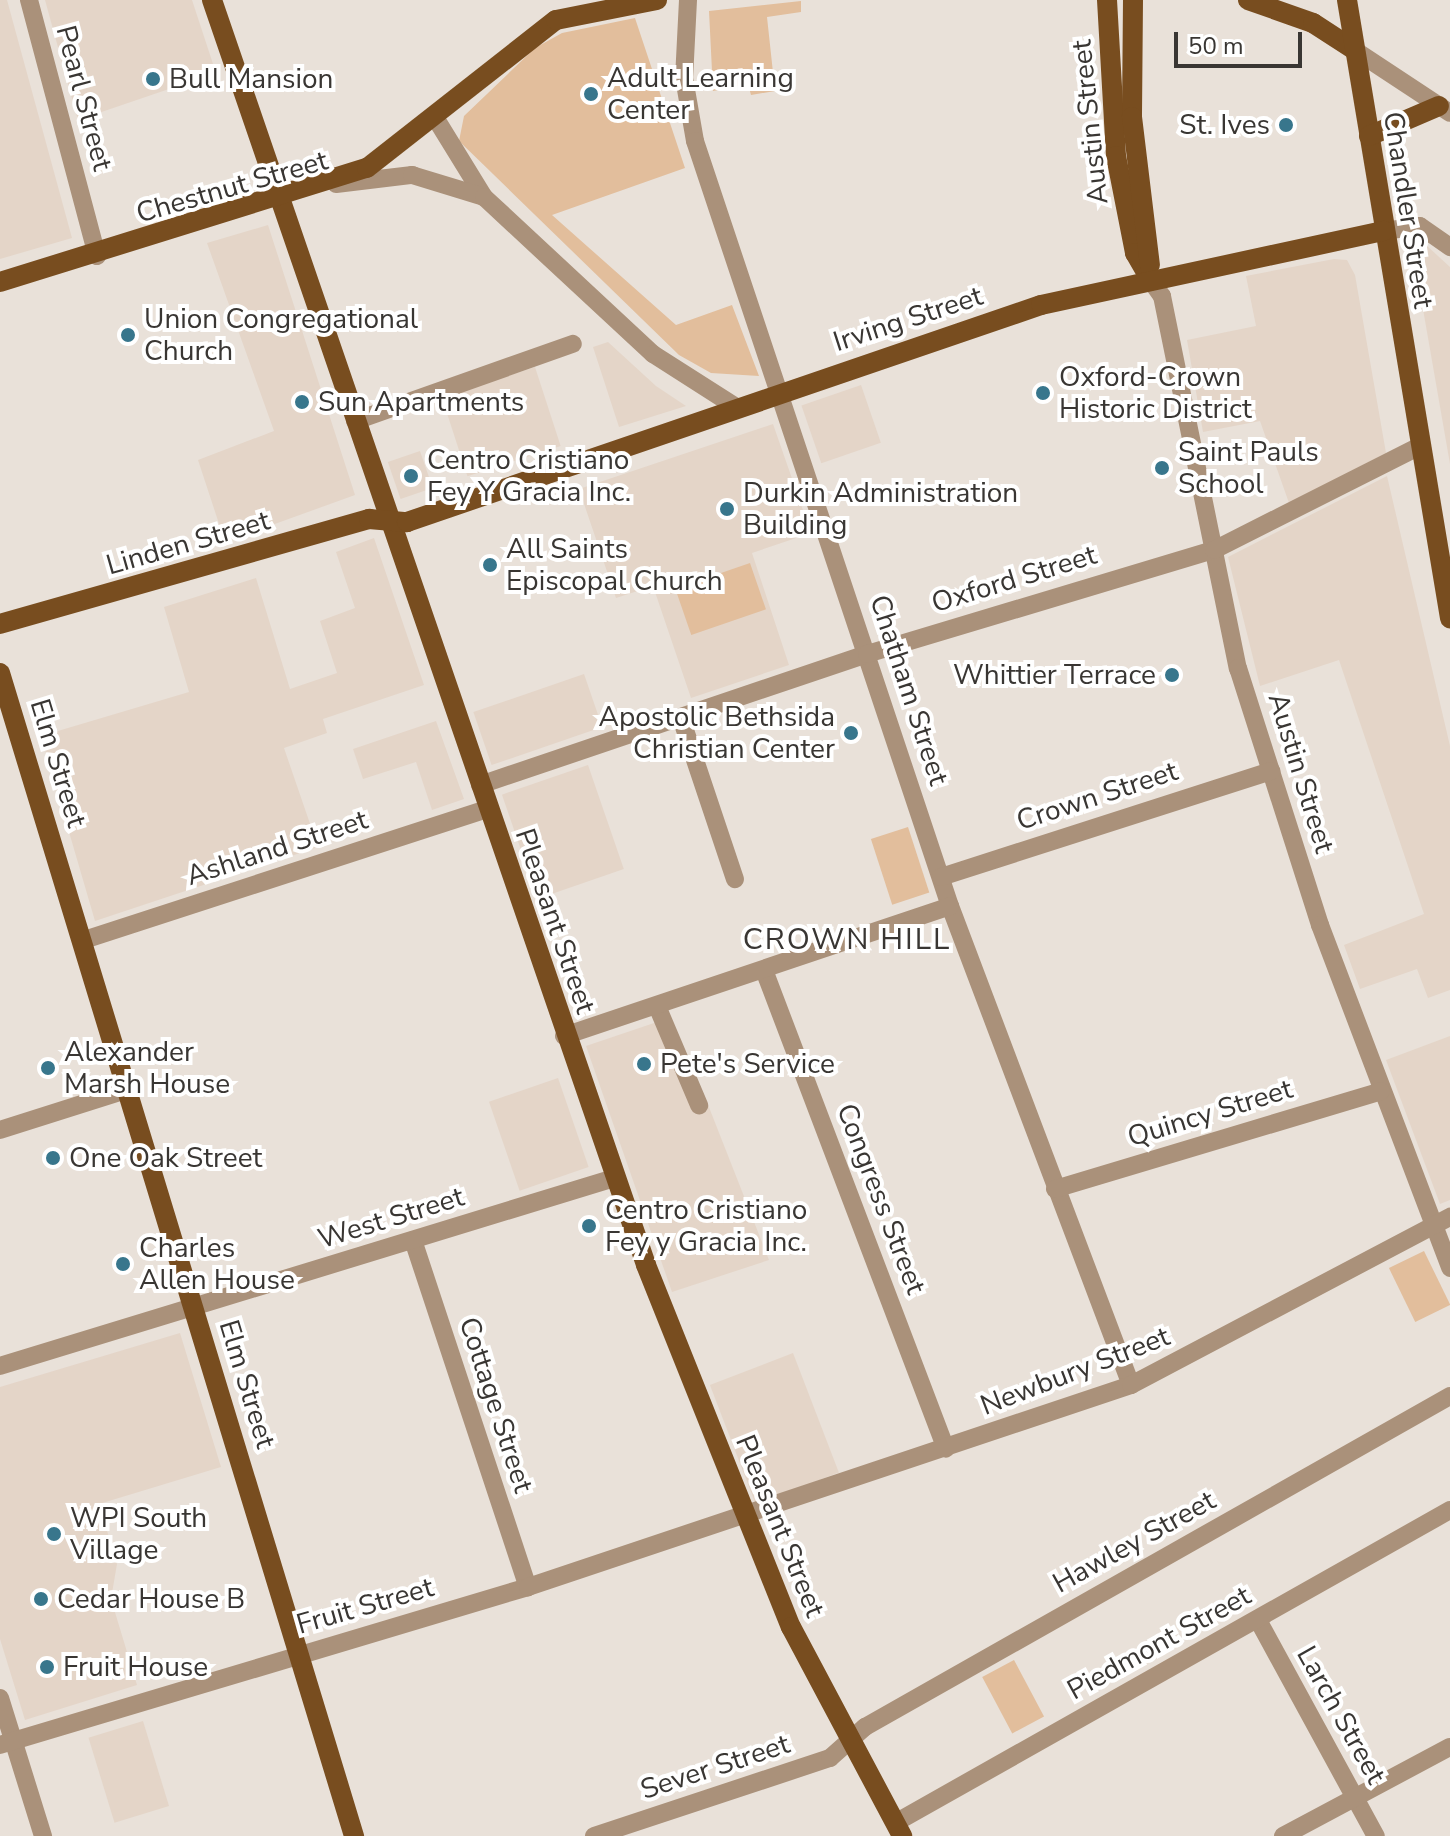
<!DOCTYPE html>
<style>
body{margin:0}
#map{position:relative;width:1450px;height:1836px;overflow:hidden;background:#e9e1d9;font-family:"Nunito Sans",sans-serif}
div>[style]{position:absolute}
.built>*{inset:0;background:#e4d5c8;transform-origin:0 0}
.green>*{inset:0;background:#e2be9c;transform-origin:0 0}
.minor>*{height:18px;margin:-9px;padding:0 9px;transform-origin:9px;border-radius:9px;background:#aa917a}
.major>*{height:20px;margin:-10px;padding:0 10px;transform-origin:10px;border-radius:10px;background:#784d1f}
.dots>*{width:22px;height:22px;translate:-50% -50%;box-sizing:border-box;border:4px solid #fff;border-radius:50%}
span{translate:-50% -50%;white-space:nowrap;text-align:center;line-height:1.15;-webkit-text-stroke:8px #fff;paint-order:stroke}
.poi-label{font-size:28px;color:#393633}
.left{translate:0 -50%;text-align:left}
.right{translate:-100% -50%;text-align:right}
.street-label{font-size:28px;color:#393633}
.neighbourhood-label{font-size:30px;color:#393633;letter-spacing:2px}
.scale{position:absolute;left:1174px;top:32px;width:128px;height:36px;box-sizing:border-box;border:4px solid #393633;border-top:0;padding-left:10px;font-size:24px;line-height:28px;white-space:nowrap;color:#393633;-webkit-text-stroke:6px #fff;paint-order:stroke}
</style>
<div id="map">
<div class="built">
<i style="clip-path:polygon(0 0,7px 0,72px 238px,0 259px)"></i>
<i style="clip-path:polygon(45px 0,192px 0,216px 73px,78px 120px)"></i>
<i style="clip-path:polygon(268px 225px,355px 495px,225px 542px,198px 460px,274px 431px,207px 243px)"></i>
<i style="clip-path:polygon(1426px 245px,1450px 267px,1450px 464px,1412px 246px)"></i>
<i style="clip-path:polygon(1334px 259px,1347px 260px,1355px 275px,1386px 453px,1289px 503px,1260px 421px,1203px 432px,1187px 340px,1256px 326px,1246px 276px)"></i>
<i style="clip-path:polygon(608px 342px,656px 386px,686px 406px,619px 427px,593px 347px)"></i>
<i style="left:535px;top:367px;width:83px;height:98px;rotate:72deg"></i>
<i style="left:861px;top:385px;width:61px;height:63px;rotate:71deg"></i>
<i style="clip-path:polygon(773px 424px,811px 533px,752px 553px,789px 665px,691px 698px,653px 586px,616px 598px,579px 489px)"></i>
<i style="left:420px;top:451px;width:39px;height:34px;rotate:71deg"></i>
<i style="clip-path:polygon(1387px 476px,1450px 746px,1450px 990px,1428px 998px,1417px 969px,1360px 989px,1344px 945px,1424px 914px,1339px 660px,1260px 686px,1228px 557px)"></i>
<i style="clip-path:polygon(374px 538px,424px 685px,323px 719px,327px 733px,284px 748px,318px 847px,95px 921px,41px 736px,189px 692px,164px 607px,256px 578px,290px 689px,337px 673px,320px 621px,355px 608px,336px 552px)"></i>
<i style="left:584px;top:674px;width:56px;height:117px;rotate:71deg"></i>
<i style="clip-path:polygon(436px 721px,464px 799px,432px 810px,416px 762px,363px 779px,353px 749px)"></i>
<i style="left:588px;top:765px;width:110px;height:91px;rotate:71deg"></i>
<i style="clip-path:polygon(660px 1021px,703px 1092px,769px 1260px,672px 1292px,586px 1046px)"></i>
<i style="clip-path:polygon(1450px 1036px,1450px 1200px,1440px 1204px,1386px 1060px)"></i>
<i style="left:558px;top:1078px;width:94px;height:73px;rotate:71deg"></i>
<i style="clip-path:polygon(180px 1333px,221px 1467px,99px 1504px,117px 1564px,111px 1599px,137px 1685px,25px 1720px,0 1639px,0 1387px)"></i>
<i style="left:793px;top:1353px;width:128px;height:89px;rotate:69deg"></i>
<i style="left:143px;top:1721px;width:89px;height:57px;rotate:73deg"></i>
</div>
<div class="green">
<i style="clip-path:polygon(801px 1px,801px 12px,767px 17px,775px 91px,751px 95px,748px 84px,713px 91px,709px 11px)"></i>
<i style="clip-path:polygon(635px 18px,685px 168px,552px 215px,676px 325px,732px 305px,759px 376px,711px 373px,679px 355px,459px 141px,464px 116px,535px 48px,562px 33px)"></i>
<i style="left:750px;top:563px;width:49px;height:79px;rotate:71deg"></i>
<i style="left:908px;top:827px;width:69px;height:39px;rotate:72deg"></i>
<i style="left:1424px;top:1251px;width:60px;height:39px;rotate:64deg"></i>
<i style="left:1014px;top:1660px;width:64px;height:36px;rotate:62deg"></i>
</div>
<div class="minor">
<i style="left:29px;top:0;width:265px;rotate:75.1deg"></i>
<i style="left:688px;top:0;width:78px;rotate:92.9deg"></i>
<i style="left:684px;top:78px;width:64px;rotate:80.1deg"></i>
<i style="left:695px;top:141px;width:806px;rotate:71.57deg"></i>
<i style="left:950px;top:906px;width:512px;rotate:69.3deg"></i>
<i style="left:1353px;top:49px;width:116px;rotate:33.4deg"></i>
<i style="left:436px;top:119px;width:92px;rotate:58.4deg"></i>
<i style="left:336px;top:184px;width:77px;rotate:-6.8deg"></i>
<i style="left:412px;top:175px;width:75px;rotate:17deg"></i>
<i style="left:484px;top:197px;width:231px;rotate:42.9deg"></i>
<i style="left:653px;top:354px;width:102px;rotate:32.6deg"></i>
<i style="left:1384px;top:231px;width:36px;rotate:-8deg"></i>
<i style="left:1420px;top:226px;width:37px;rotate:35deg"></i>
<i style="left:1151px;top:281px;width:19px;rotate:54deg"></i>
<i style="left:1162px;top:296px;width:380px;rotate:78.5deg"></i>
<i style="left:1238px;top:668px;width:270px;rotate:72.3deg"></i>
<i style="left:1320px;top:925px;width:367px;rotate:69.2deg"></i>
<i style="left:355px;top:421px;width:231px;rotate:-19.5deg"></i>
<i style="left:681px;top:718px;width:170px;rotate:71.5deg"></i>
<i style="left:480px;top:785px;width:409px;rotate:-18.7deg"></i>
<i style="left:867px;top:654px;width:362px;rotate:-16.7deg"></i>
<i style="left:1214px;top:550px;width:226px;rotate:-26.8deg"></i>
<i style="left:941px;top:877px;width:347px;rotate:-17.8deg"></i>
<i style="left:84px;top:940px;width:425px;rotate:-18deg"></i>
<i style="left:764px;top:970px;width:512px;rotate:69.2deg"></i>
<i style="left:657px;top:1006px;width:108px;rotate:67deg"></i>
<i style="left:564px;top:1036px;width:407px;rotate:-18.6deg"></i>
<i style="left:0;top:1130px;width:135px;rotate:-17.6deg"></i>
<i style="left:1055px;top:1189px;width:340px;rotate:-16.7deg"></i>
<i style="left:413px;top:1240px;width:366px;rotate:71.7deg"></i>
<i style="left:0;top:1366px;width:642px;rotate:-17.02deg"></i>
<i style="left:1258px;top:1620px;width:246px;rotate:61.4deg"></i>
<i style="left:0;top:1698px;width:145px;rotate:72.7deg"></i>
<i style="left:0;top:1745px;width:551px;rotate:-16.66deg"></i>
<i style="left:528px;top:1587px;width:636px;rotate:-18.52deg"></i>
<i style="left:1131px;top:1385px;width:361px;rotate:-27.8deg"></i>
<i style="left:895px;top:1823px;width:637px;rotate:-29.42deg"></i>
<i style="left:594px;top:1836px;width:249px;rotate:-18.3deg"></i>
<i style="left:830px;top:1758px;width:47px;rotate:-41.5deg"></i>
<i style="left:865px;top:1727px;width:672px;rotate:-29.5deg"></i>
<i style="left:1283px;top:1836px;width:189px;rotate:-28.1deg"></i>
</div>
<div class="major">
<i style="left:212px;top:0;width:1337px;rotate:71.06deg"></i>
<i style="left:646px;top:1265px;width:390px;rotate:68.2deg"></i>
<i style="left:791px;top:1627px;width:237px;rotate:62deg"></i>
<i style="left:1107px;top:0;width:156px;rotate:86.7deg"></i>
<i style="left:1116px;top:156px;width:99px;rotate:78.9deg"></i>
<i style="left:1135px;top:253px;width:32px;rotate:60deg"></i>
<i style="left:1133px;top:0;width:117px;rotate:90.5deg"></i>
<i style="left:1132px;top:117px;width:149px;rotate:83.1deg"></i>
<i style="left:1248px;top:0;width:69px;rotate:19.5deg"></i>
<i style="left:1313px;top:23px;width:48px;rotate:33deg"></i>
<i style="left:1347px;top:0;width:627px;rotate:80.54deg"></i>
<i style="left:1369px;top:136px;width:76px;rotate:-23.2deg"></i>
<i style="left:0;top:282px;width:384px;rotate:-17.3deg"></i>
<i style="left:367px;top:168px;width:240px;rotate:-38.1deg"></i>
<i style="left:556px;top:20px;width:103px;rotate:-11.2deg"></i>
<i style="left:0;top:624px;width:384px;rotate:-15.9deg"></i>
<i style="left:369px;top:519px;width:38px;rotate:5deg"></i>
<i style="left:407px;top:522px;width:670px;rotate:-18.89deg"></i>
<i style="left:1041px;top:305px;width:351px;rotate:-12.2deg"></i>
<i style="left:0;top:673px;width:1216px;rotate:73.07deg"></i>
</div>
<div class="dots">
<i style="left:153px;top:79px;background:#38768c"></i>
<i style="left:591px;top:94px;background:#38768c"></i>
<i style="left:1286px;top:125px;background:#38768c"></i>
<i style="left:128px;top:335px;background:#38768c"></i>
<i style="left:1043px;top:393px;background:#38768c"></i>
<i style="left:302px;top:402px;background:#38768c"></i>
<i style="left:1162px;top:468px;background:#38768c"></i>
<i style="left:411px;top:476px;background:#38768c"></i>
<i style="left:727px;top:509px;background:#38768c"></i>
<i style="left:490px;top:565px;background:#38768c"></i>
<i style="left:1172px;top:675px;background:#38768c"></i>
<i style="left:851px;top:733px;background:#38768c"></i>
<i style="left:644px;top:1064px;background:#38768c"></i>
<i style="left:48px;top:1068px;background:#38768c"></i>
<i style="left:53px;top:1158px;background:#38768c"></i>
<i style="left:589px;top:1226px;background:#38768c"></i>
<i style="left:123px;top:1264px;background:#38768c"></i>
<i style="left:54px;top:1534px;background:#38768c"></i>
<i style="left:41px;top:1599px;background:#38768c"></i>
<i style="left:47px;top:1667px;background:#38768c"></i>
</div>
<div class="poi-label">
<span class="left" style="left:607px;top:94px">Adult Learning<br>Center</span>
<span class="left" style="left:169px;top:79px">Bull Mansion</span>
<span class="right" style="left:1270px;top:125px">St. Ives</span>
<span class="left" style="left:144px;top:335px">Union Congregational<br>Church</span>
<span class="left" style="left:1059px;top:393px">Oxford-Crown<br>Historic District</span>
<span class="left" style="left:318px;top:402px">Sun Apartments</span>
<span class="left" style="left:1178px;top:468px">Saint Pauls<br>School</span>
<span class="left" style="left:427px;top:476px">Centro Cristiano<br>Fey Y Gracia Inc.</span>
<span class="left" style="left:743px;top:509px">Durkin Administration<br>Building</span>
<span class="left" style="left:506px;top:565px">All Saints<br>Episcopal Church</span>
<span class="right" style="left:1156px;top:675px">Whittier Terrace</span>
<span class="right" style="left:835px;top:733px">Apostolic Bethsida<br>Christian Center</span>
<span class="left" style="left:64px;top:1068px">Alexander<br>Marsh House</span>
<span class="left" style="left:660px;top:1064px">Pete's Service</span>
<span class="left" style="left:69px;top:1158px">One Oak Street</span>
<span class="left" style="left:605px;top:1226px">Centro Cristiano<br>Fey y Gracia Inc.</span>
<span class="left" style="left:139px;top:1264px">Charles<br>Allen House</span>
<span class="left" style="left:70px;top:1534px">WPI South<br>Village</span>
<span class="left" style="left:57px;top:1599px">Cedar House B</span>
<span class="left" style="left:63px;top:1667px">Fruit House</span>
</div>
<div class="street-label">
<span style="left:84px;top:98px;rotate:75deg">Pearl Street</span>
<span style="left:1090px;top:122px;rotate:-96deg">Austin Street</span>
<span style="left:232px;top:187px;rotate:-16deg">Chestnut Street</span>
<span style="left:1408px;top:210px;rotate:81deg">Chandler Street</span>
<span style="left:908px;top:319px;rotate:-18deg">Irving Street</span>
<span style="left:188px;top:543px;rotate:-16deg">Linden Street</span>
<span style="left:1014px;top:579px;rotate:-17deg">Oxford Street</span>
<span style="left:909px;top:690px;rotate:72deg">Chatham Street</span>
<span style="left:58px;top:763px;rotate:73deg">Elm Street</span>
<span style="left:1301px;top:773px;rotate:73deg">Austin Street</span>
<span style="left:1097px;top:796px;rotate:-18deg">Crown Street</span>
<span style="left:277px;top:848px;rotate:-18deg">Ashland Street</span>
<span style="left:555px;top:921px;rotate:71deg">Pleasant Street</span>
<span style="left:1210px;top:1113px;rotate:-17deg">Quincy Street</span>
<span style="left:881px;top:1199px;rotate:69deg">Congress Street</span>
<span style="left:391px;top:1218px;rotate:-17deg">West Street</span>
<span style="left:1075px;top:1371px;rotate:-21deg">Newbury Street</span>
<span style="left:247px;top:1384px;rotate:73deg">Elm Street</span>
<span style="left:496px;top:1405px;rotate:72deg">Cottage Street</span>
<span style="left:780px;top:1526px;rotate:68deg">Pleasant Street</span>
<span style="left:1134px;top:1542px;rotate:-29deg">Hawley Street</span>
<span style="left:365px;top:1606px;rotate:-16deg">Fruit Street</span>
<span style="left:1159px;top:1643px;rotate:-29deg">Piedmont Street</span>
<span style="left:1341px;top:1715px;rotate:61deg">Larch Street</span>
<span style="left:715px;top:1767px;rotate:-18deg">Sever Street</span>
</div>
<div class="neighbourhood-label">
<span style="left:847px;top:940px">CROWN HILL</span>
</div>
<div class="scale">50 m</div>
</div>
